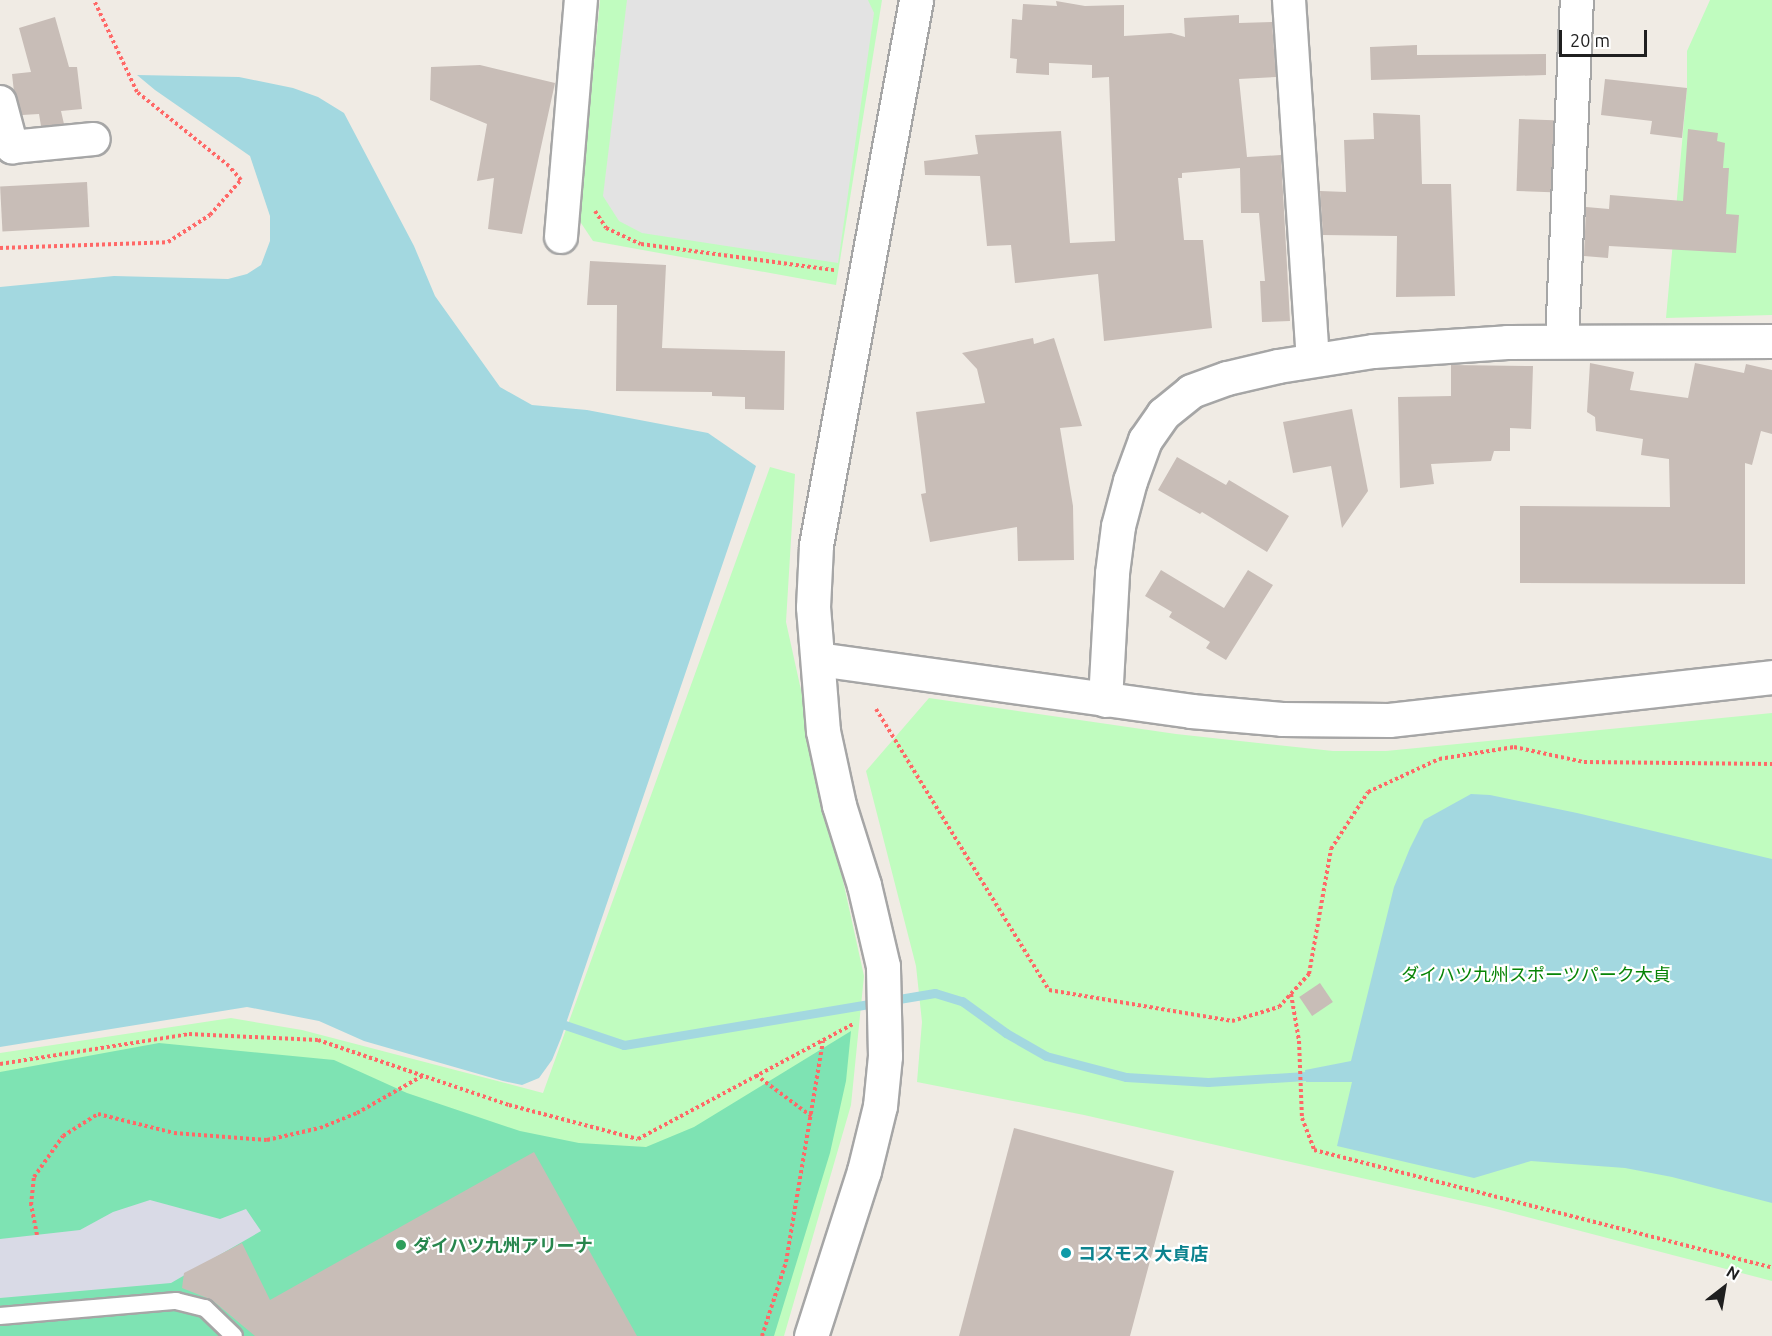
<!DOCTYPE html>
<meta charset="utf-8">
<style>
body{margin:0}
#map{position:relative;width:1772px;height:1336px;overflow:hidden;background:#f0ebe4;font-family:Ubuntu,"Noto Sans JP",sans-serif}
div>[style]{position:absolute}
.park>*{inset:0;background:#c0fcbf}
.pitch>*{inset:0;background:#7ee3b3}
.parking>*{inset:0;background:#e3e3e3}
.plaza>*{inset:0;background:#d9dae6}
.water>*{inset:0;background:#a3d8e0}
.stream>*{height:9px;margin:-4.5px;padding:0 4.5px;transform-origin:4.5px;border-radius:4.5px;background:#a3d8e0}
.building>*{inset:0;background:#c8bdb7;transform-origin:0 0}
.path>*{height:4px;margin-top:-2px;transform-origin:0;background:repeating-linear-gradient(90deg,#ff6867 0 3px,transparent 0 6px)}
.roads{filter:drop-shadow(2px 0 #a6a6a6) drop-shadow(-2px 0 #a6a6a6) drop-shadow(0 2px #a6a6a6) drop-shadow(0 -2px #a6a6a6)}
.service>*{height:16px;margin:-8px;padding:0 8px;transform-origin:8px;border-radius:8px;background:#fff}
.minor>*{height:32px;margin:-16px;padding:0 16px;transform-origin:16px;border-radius:16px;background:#fff}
.tertiary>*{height:33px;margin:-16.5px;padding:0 16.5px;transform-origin:16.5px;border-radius:16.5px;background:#fff}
.dots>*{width:16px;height:16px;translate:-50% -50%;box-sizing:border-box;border:3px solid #fff;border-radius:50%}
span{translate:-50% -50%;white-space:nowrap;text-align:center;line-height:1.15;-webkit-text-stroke:4.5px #fff;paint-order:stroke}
.park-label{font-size:18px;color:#078406}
.leisure-label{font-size:18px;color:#27864d;font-weight:700}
.left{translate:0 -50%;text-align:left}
.culture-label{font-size:18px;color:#0d838f;font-weight:700}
.north{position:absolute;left:1694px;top:1258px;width:60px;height:60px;-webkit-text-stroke:4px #fff;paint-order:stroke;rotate:31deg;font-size:16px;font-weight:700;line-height:24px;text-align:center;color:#1f1f1f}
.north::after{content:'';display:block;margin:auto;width:21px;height:27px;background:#1f1f1f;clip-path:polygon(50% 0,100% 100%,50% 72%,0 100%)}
.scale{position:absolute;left:1559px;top:30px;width:88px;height:27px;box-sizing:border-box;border:3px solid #1f1f1f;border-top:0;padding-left:8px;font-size:18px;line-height:21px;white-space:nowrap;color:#1f1f1f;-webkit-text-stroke:4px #fff;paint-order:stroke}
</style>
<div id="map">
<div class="park">
<i style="clip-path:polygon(600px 0,882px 0,836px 285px,593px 241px,579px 220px)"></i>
<i style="clip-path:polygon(1710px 0,1772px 0,1772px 315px,1666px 318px,1687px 88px,1687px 51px)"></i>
<i style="clip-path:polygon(770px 467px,795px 474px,786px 622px,864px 976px,851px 1105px,784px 1336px,0 1336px,0 1053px,231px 1018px,302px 1030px,543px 1093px)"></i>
<i style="clip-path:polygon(929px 698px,1176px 734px,1333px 751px,1386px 751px,1772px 713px,1772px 1281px,1489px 1207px,1084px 1115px,917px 1082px,922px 1022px,916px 966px,866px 771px)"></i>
</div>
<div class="pitch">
<i style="clip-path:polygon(851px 1031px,846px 1081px,830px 1153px,774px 1336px,0 1336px,0 1072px,159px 1043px,334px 1060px,407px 1093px,520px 1131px,579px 1143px,646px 1147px,694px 1127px)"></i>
</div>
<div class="parking">
<i style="clip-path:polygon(627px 0,868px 0,874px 13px,838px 263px,642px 233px,619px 221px,603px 196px)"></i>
</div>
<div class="plaza">
<i style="clip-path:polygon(150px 1200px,220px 1219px,246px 1209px,261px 1231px,171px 1283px,0 1298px,0 1239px,80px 1230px,113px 1212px)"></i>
</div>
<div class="water">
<i style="clip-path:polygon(137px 75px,239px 77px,293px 88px,318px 97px,344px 113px,414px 246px,435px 296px,500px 387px,532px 405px,587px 410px,708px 433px,756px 466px,561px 1038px,552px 1060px,539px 1078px,522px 1085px,503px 1081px,364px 1041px,319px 1021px,247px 1007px,0 1047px,0 287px,114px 276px,228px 279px,247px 274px,261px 265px,270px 241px,270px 216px,250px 156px,155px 90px)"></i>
<i style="clip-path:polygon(1471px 794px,1490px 795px,1577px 813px,1772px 859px,1772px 1203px,1672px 1177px,1625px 1168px,1531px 1161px,1474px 1178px,1337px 1146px,1352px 1082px,1306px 1082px,1305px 1070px,1351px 1061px,1394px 887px,1410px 848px,1424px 820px)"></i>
</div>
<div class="stream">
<i style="left:565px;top:1025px;width:62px;rotate:18.7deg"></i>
<i style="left:624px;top:1045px;width:315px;rotate:-9.5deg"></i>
<i style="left:935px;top:993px;width:28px;rotate:17deg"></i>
<i style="left:962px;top:1001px;width:54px;rotate:36deg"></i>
<i style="left:1006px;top:1033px;width:46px;rotate:29.9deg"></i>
<i style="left:1046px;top:1056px;width:83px;rotate:14.7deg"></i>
<i style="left:1126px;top:1077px;width:82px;rotate:3.5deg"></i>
<i style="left:1208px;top:1082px;width:98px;rotate:-3.5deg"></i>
</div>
<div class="building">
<i style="clip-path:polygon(1056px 1px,1085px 6px,1124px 5px,1124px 36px,1171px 33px,1185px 37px,1184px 18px,1239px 15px,1239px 23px,1272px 22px,1276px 77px,1239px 79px,1247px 157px,1281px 155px,1290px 321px,1262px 322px,1260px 281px,1265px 281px,1259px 213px,1241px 213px,1240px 168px,1182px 173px,1182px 178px,1178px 178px,1184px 240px,1203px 240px,1212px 328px,1104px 341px,1098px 274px,1015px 283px,1011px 245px,987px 246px,980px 176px,925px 175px,924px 161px,978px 154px,975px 135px,1061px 131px,1070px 243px,1115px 241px,1109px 77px,1092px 78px,1092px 65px,1049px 63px,1049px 75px,1016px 73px,1017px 59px,1010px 58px,1012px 19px,1022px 20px,1023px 4px,1057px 6px)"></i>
<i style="clip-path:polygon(55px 17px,69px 67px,77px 67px,82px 109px,61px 111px,64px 124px,41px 126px,39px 114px,22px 115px,14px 92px,12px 74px,31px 72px,19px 28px)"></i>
<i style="clip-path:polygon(1417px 45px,1417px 55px,1546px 54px,1546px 75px,1371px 80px,1370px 47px)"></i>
<i style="clip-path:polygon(480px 65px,555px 83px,522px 234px,488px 229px,494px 178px,477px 181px,487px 124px,430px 100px,431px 67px)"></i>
<i style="clip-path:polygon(1605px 79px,1687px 88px,1682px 138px,1650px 134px,1652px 121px,1601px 115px)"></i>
<i style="clip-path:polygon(1373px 113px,1420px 115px,1422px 184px,1451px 184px,1455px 296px,1396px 297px,1397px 236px,1323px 235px,1320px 191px,1346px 192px,1344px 140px,1374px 139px)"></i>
<i style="left:1519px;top:119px;width:35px;height:72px;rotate:2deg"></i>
<i style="clip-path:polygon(1688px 129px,1718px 133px,1717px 141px,1725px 143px,1723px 168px,1729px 168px,1726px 214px,1739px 215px,1736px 253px,1609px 246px,1608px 258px,1584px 256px,1586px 207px,1609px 209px,1610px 195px,1683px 201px)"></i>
<i style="left:87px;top:182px;width:45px;height:87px;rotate:87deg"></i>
<i style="clip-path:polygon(590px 261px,666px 265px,662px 348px,785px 351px,784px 410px,745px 409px,745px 397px,712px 396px,712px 392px,616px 391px,617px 305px,587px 305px)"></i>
<i style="clip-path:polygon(1033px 338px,1034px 344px,1054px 338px,1082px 426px,1060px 428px,1073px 506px,1074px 560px,1018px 561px,1017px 527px,930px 542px,921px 494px,926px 493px,916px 412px,985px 403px,977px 369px,962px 353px)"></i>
<i style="clip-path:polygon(1590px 363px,1634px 372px,1630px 390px,1688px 398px,1695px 363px,1744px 373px,1746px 364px,1772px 370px,1772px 434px,1761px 431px,1752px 465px,1745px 463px,1745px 584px,1520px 583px,1520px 506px,1670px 507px,1669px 459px,1641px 455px,1643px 439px,1596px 431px,1595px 417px,1587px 412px)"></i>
<i style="clip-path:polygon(1451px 365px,1533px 366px,1531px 429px,1510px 428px,1510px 451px,1494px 451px,1491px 461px,1431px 464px,1434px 484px,1400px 488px,1398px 397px,1451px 396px)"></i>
<i style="clip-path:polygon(1352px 409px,1368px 491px,1342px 528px,1331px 466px,1293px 473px,1283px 422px)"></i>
<i style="clip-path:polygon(1177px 457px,1226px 485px,1229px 480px,1289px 516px,1267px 552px,1202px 512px,1200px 514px,1158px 490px)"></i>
<i style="clip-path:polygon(1161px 570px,1224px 608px,1248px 570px,1273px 585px,1226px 660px,1206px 648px,1210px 642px,1169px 617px,1172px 612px,1145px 596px)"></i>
<i style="left:1320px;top:983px;width:23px;height:25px;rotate:56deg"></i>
<i style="clip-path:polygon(1014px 1128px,1174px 1171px,1130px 1336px,959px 1336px)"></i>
<i style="clip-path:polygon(534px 1152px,637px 1336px,255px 1336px,212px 1300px,182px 1288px,184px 1273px,242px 1243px,270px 1300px)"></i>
</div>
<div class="path">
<i style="left:595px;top:211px;width:20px;rotate:57deg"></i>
<i style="left:606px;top:228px;width:38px;rotate:25deg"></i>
<i style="left:641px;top:244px;width:195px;rotate:7.7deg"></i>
<i style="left:0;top:248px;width:168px;rotate:-2deg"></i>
<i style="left:168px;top:242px;width:50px;rotate:-32.7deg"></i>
<i style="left:210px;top:215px;width:47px;rotate:-48.5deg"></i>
<i style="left:241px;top:180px;width:18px;rotate:-131deg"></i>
<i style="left:229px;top:166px;width:118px;rotate:-141.2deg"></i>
<i style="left:137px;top:92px;width:102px;rotate:-115.1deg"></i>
<i style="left:876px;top:709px;width:330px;rotate:58.4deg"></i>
<i style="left:1049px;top:990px;width:186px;rotate:9.6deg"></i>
<i style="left:1232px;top:1021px;width:49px;rotate:-16.6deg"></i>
<i style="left:1279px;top:1007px;width:45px;rotate:-47.7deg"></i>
<i style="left:1309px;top:974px;width:127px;rotate:-80deg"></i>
<i style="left:1331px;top:849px;width:68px;rotate:-57deg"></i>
<i style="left:1368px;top:792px;width:78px;rotate:-24.9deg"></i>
<i style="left:1439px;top:759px;width:76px;rotate:-9.1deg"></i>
<i style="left:1514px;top:747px;width:72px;rotate:12.1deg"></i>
<i style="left:1584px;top:762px;width:188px;rotate:0.6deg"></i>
<i style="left:1291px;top:994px;width:48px;rotate:80.3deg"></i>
<i style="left:1299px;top:1041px;width:77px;rotate:87.8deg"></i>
<i style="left:1302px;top:1118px;width:34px;rotate:69deg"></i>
<i style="left:1314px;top:1150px;width:473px;rotate:14.4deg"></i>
<i style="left:0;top:1064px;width:191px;rotate:-9deg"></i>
<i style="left:189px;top:1034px;width:129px;rotate:2.7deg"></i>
<i style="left:318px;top:1040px;width:202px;rotate:18.8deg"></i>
<i style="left:509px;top:1105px;width:133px;rotate:14.8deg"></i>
<i style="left:638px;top:1139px;width:244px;rotate:-28.1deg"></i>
<i style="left:756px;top:1075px;width:69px;rotate:36.7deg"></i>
<i style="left:37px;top:1235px;width:31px;rotate:-101deg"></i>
<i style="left:31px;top:1205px;width:28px;rotate:-84deg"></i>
<i style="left:34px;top:1177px;width:50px;rotate:-54.7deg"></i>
<i style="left:63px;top:1136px;width:41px;rotate:-32.2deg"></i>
<i style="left:98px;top:1114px;width:78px;rotate:14deg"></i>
<i style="left:174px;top:1133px;width:93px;rotate:4.3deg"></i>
<i style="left:267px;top:1140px;width:54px;rotate:-12.8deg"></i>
<i style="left:320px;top:1128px;width:40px;rotate:-22deg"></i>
<i style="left:357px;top:1113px;width:75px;rotate:-29.6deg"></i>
<i style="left:762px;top:1336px;width:78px;rotate:-72deg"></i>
<i style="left:786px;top:1262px;width:224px;rotate:-80.5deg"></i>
</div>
<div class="roads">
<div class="service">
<i style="left:0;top:1316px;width:177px;rotate:-4.9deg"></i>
<i style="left:176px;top:1301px;width:30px;rotate:14deg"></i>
<i style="left:205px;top:1308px;width:40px;rotate:44deg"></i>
</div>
<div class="minor">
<i style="left:1289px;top:0;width:361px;rotate:86.2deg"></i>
<i style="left:0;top:102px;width:47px;rotate:75.1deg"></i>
<i style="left:12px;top:147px;width:82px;rotate:-5.6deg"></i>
<i style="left:561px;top:237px;width:238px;rotate:-85.2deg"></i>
<i style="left:1562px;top:341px;width:341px;rotate:-87.5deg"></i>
</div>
<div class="tertiary">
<i style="left:818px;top:659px;width:377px;rotate:7.9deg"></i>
<i style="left:1191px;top:711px;width:91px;rotate:5deg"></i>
<i style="left:1282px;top:719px;width:107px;rotate:0.5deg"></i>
<i style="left:1389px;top:720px;width:385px;rotate:-6.4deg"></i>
<i style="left:1105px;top:700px;width:127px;rotate:-86.8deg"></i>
<i style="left:1112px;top:573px;width:47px;rotate:-82.7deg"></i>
<i style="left:1118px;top:526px;width:47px;rotate:-75.1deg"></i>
<i style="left:1130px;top:481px;width:44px;rotate:-69.9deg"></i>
<i style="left:1145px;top:440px;width:32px;rotate:-55deg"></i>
<i style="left:1163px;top:414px;width:36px;rotate:-39deg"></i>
<i style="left:1191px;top:391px;width:38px;rotate:-20deg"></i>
<i style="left:1227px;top:378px;width:52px;rotate:-13.2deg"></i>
<i style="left:1278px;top:366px;width:96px;rotate:-9deg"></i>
<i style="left:1373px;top:351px;width:134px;rotate:-3.8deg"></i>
<i style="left:1507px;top:342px;width:265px;rotate:-0.2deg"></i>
<i style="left:811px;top:1336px;width:173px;rotate:-72.2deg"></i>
<i style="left:864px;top:1171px;width:67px;rotate:-76.2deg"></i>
<i style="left:880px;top:1106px;width:50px;rotate:-84.3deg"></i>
<i style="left:885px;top:1056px;width:90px;rotate:-91.3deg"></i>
<i style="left:883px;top:966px;width:83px;rotate:-103.2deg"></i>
<i style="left:864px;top:885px;width:84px;rotate:-107.4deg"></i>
<i style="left:839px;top:805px;width:76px;rotate:-102.2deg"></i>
<i style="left:823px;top:731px;width:124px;rotate:-94.6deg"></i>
<i style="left:813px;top:607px;width:62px;rotate:-87.2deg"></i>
<i style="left:816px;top:545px;width:554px;rotate:-79.6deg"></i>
</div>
</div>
<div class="dots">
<i style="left:401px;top:1245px;background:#2e9e5b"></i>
<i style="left:1066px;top:1253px;background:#0f9aa8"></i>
</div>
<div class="park-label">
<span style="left:1536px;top:974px">ダイハツ九州スポーツパーク大貞</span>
</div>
<div class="leisure-label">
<span class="left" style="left:413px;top:1245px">ダイハツ九州アリーナ</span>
</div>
<div class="culture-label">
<span class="left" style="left:1078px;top:1253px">コスモス 大貞店</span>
</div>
<div class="north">N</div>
<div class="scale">20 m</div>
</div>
